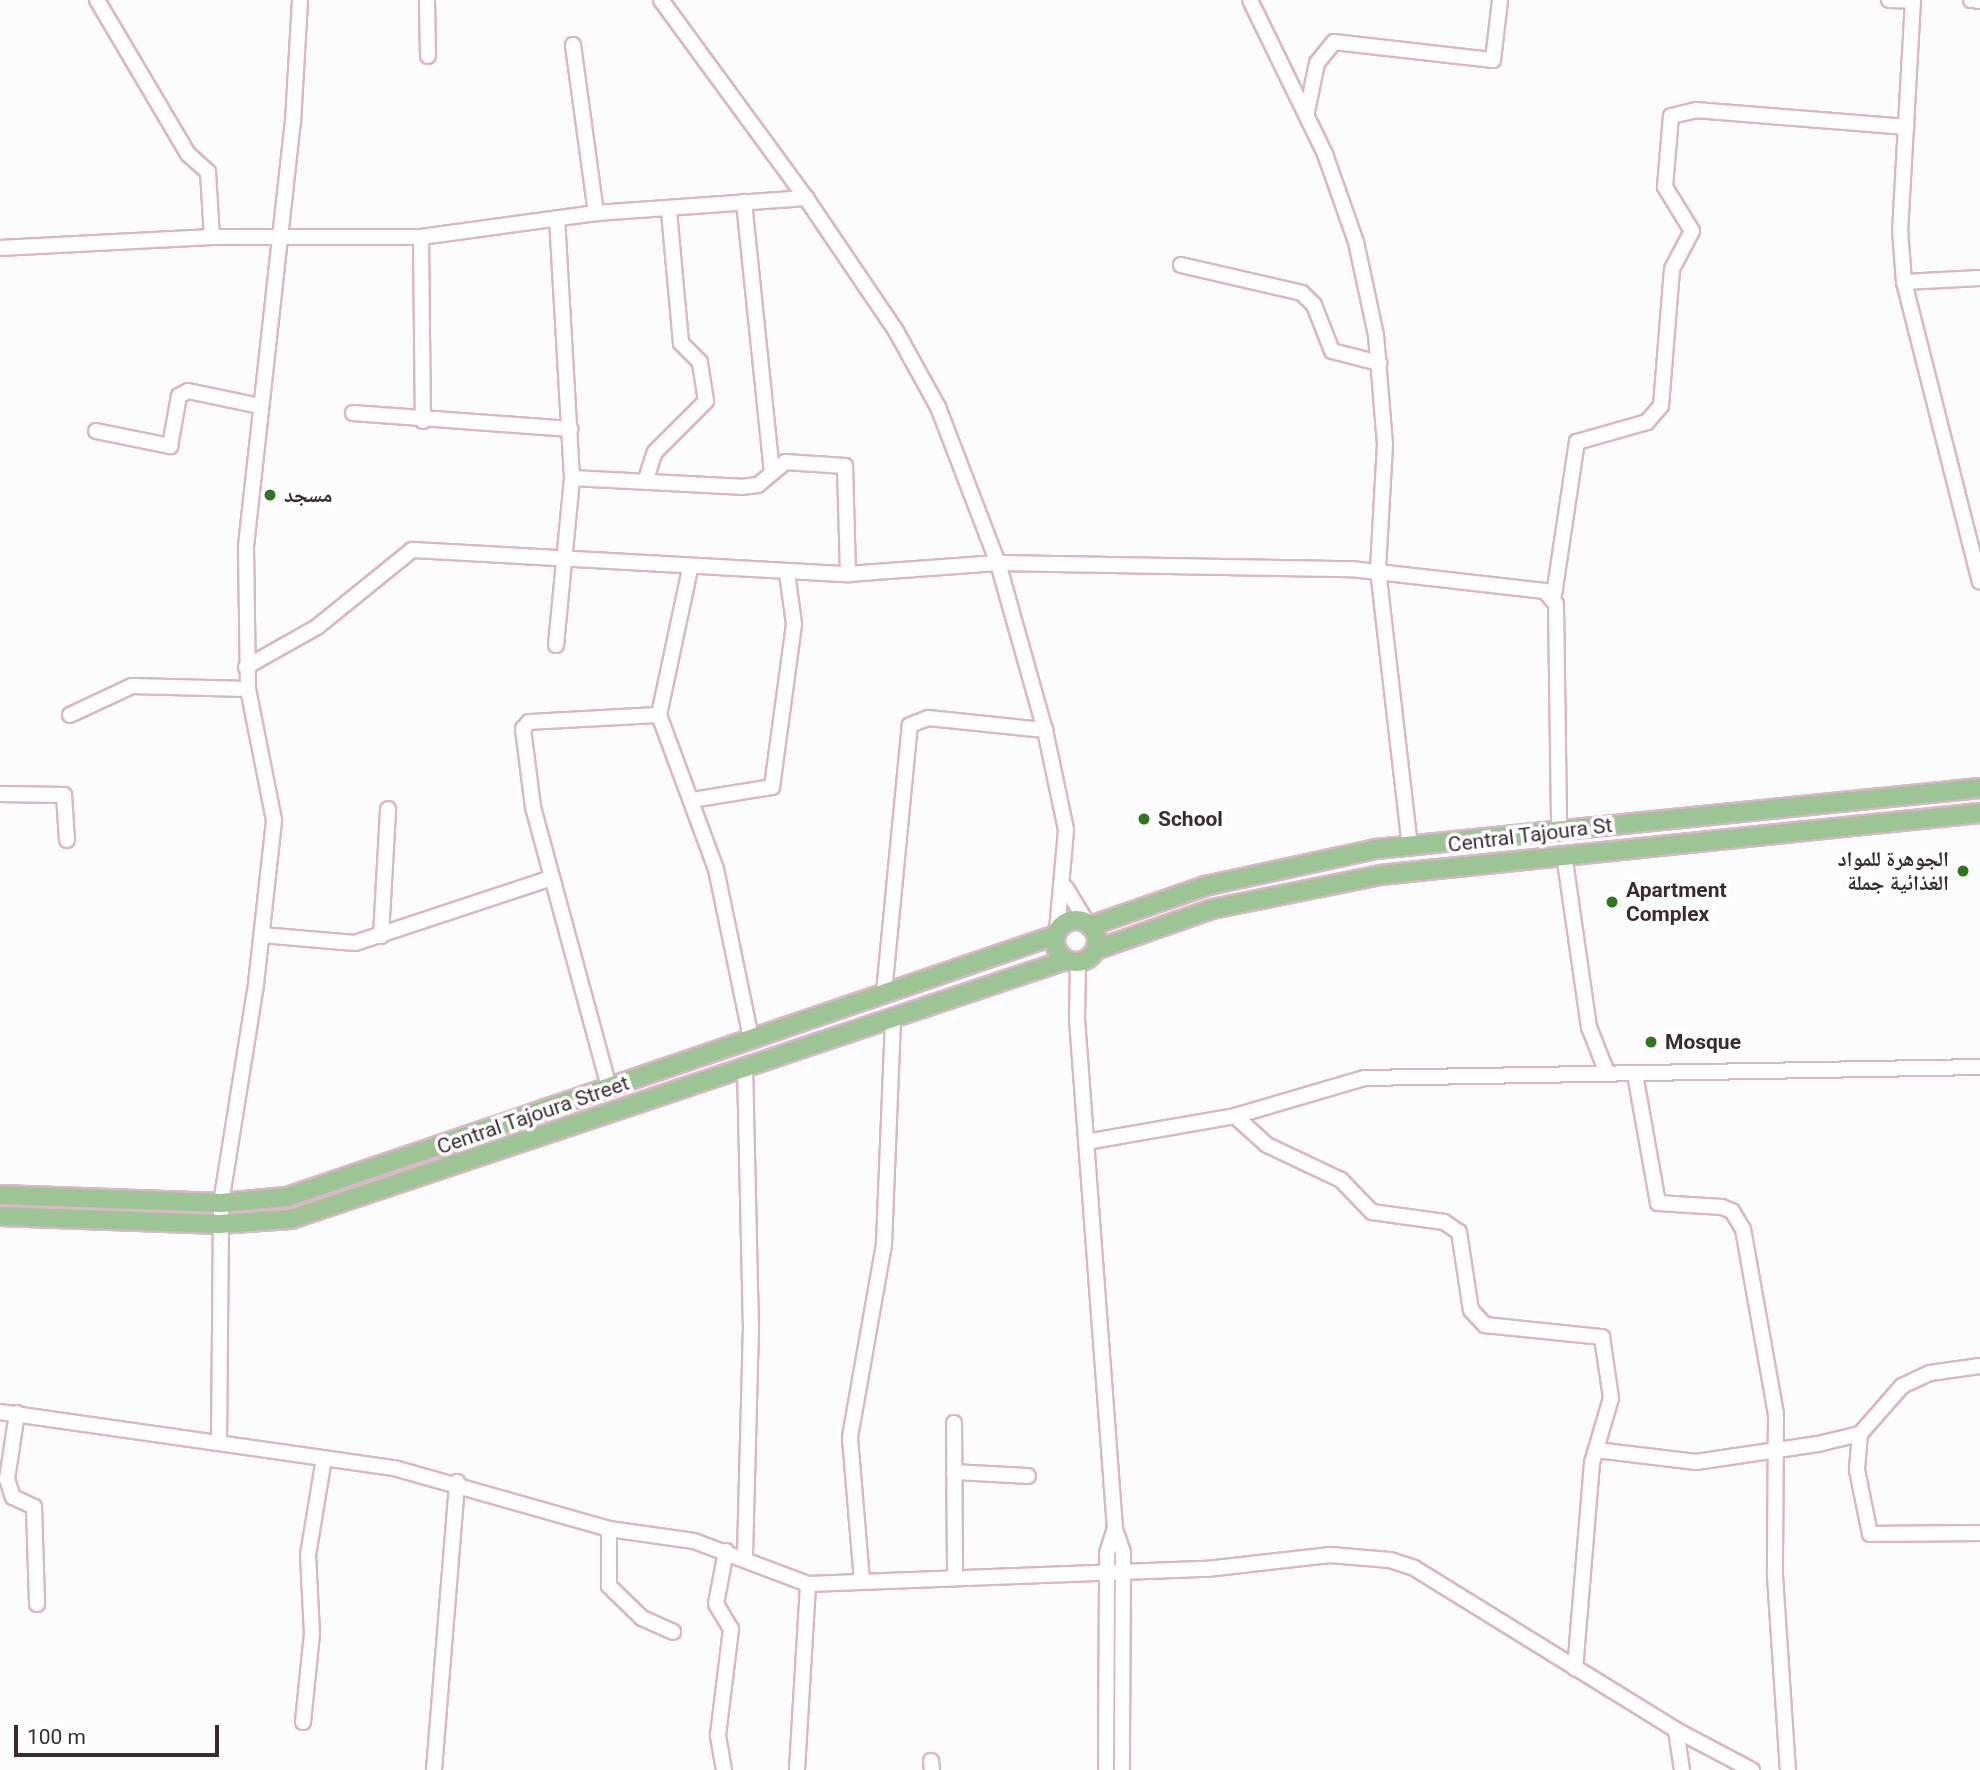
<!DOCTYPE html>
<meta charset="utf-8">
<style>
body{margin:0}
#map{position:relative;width:1980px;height:1770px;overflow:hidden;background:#fcfcfc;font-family:Roboto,"Noto Naskh Arabic",sans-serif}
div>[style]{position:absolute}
.roads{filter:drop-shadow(2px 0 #dbb6c6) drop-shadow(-2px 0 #dbb6c6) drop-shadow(0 2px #dbb6c6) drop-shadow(0 -2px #dbb6c6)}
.minor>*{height:14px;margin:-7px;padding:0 7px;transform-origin:7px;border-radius:7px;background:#fff}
.major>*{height:18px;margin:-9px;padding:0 9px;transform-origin:9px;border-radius:9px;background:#9dc495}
.major>.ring{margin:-9px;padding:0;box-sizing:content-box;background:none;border:18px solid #9dc495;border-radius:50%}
.dots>*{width:19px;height:19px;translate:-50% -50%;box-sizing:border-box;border:4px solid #fff;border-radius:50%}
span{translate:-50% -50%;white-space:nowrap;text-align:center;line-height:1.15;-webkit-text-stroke:7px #fff;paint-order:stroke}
.poi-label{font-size:21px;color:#3a2b32;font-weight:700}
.left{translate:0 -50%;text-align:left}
.right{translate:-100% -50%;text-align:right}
.street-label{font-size:21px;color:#3a2b32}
.scale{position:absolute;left:14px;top:1725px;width:205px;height:32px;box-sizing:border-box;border:4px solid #3a2b32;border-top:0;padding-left:9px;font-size:21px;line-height:24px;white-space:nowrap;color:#3a2b32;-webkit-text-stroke:5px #fff;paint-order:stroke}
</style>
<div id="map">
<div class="roads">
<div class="minor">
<i style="left:97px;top:0;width:179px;rotate:59.4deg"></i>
<i style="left:188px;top:154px;width:27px;rotate:42deg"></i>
<i style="left:208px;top:172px;width:65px;rotate:86.5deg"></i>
<i style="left:212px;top:237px;width:209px"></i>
<i style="left:421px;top:237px;width:177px;rotate:-7.8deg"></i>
<i style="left:596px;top:213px;width:211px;rotate:-4.1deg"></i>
<i style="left:427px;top:0;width:56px;rotate:89deg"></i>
<i style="left:661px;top:0;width:245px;rotate:53.8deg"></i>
<i style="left:806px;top:198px;width:161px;rotate:55.9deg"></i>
<i style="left:896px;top:331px;width:87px;rotate:61.1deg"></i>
<i style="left:938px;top:407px;width:167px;rotate:69deg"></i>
<i style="left:998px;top:563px;width:173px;rotate:74.3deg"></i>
<i style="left:1045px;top:730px;width:102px;rotate:78.1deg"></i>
<i style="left:1066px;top:830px;width:101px;rotate:95.1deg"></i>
<i style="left:1250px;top:0;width:171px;rotate:64deg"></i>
<i style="left:1325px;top:154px;width:93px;rotate:70.6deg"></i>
<i style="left:1356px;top:242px;width:95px;rotate:77.9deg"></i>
<i style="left:1376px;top:335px;width:109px;rotate:85.3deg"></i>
<i style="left:1385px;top:444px;width:126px;rotate:93.2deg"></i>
<i style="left:1378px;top:570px;width:277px;rotate:83.4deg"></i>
<i style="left:1889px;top:0;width:24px;rotate:2deg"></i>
<i style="left:1913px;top:0;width:230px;rotate:93.2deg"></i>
<i style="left:1900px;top:230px;width:52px;rotate:85.6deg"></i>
<i style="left:1904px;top:282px;width:309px;rotate:75.8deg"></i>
<i style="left:1971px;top:0;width:9px;rotate:6deg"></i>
<i style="left:573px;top:45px;width:170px;rotate:82.2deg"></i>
<i style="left:1307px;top:112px;width:50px;rotate:-78.5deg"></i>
<i style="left:1317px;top:63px;width:27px;rotate:-51deg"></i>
<i style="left:1334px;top:42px;width:160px;rotate:6.5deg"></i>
<i style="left:1493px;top:60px;width:60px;rotate:-83.3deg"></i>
<i style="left:744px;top:202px;width:270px;rotate:84.1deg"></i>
<i style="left:421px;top:237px;width:184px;rotate:89.4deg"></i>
<i style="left:0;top:248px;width:212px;rotate:-3deg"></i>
<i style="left:1181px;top:265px;width:124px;rotate:13deg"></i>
<i style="left:1302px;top:293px;width:17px;rotate:45deg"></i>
<i style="left:1314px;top:305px;width:49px;rotate:68.6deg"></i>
<i style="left:1332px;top:351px;width:49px;rotate:14.3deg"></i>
<i style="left:1904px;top:282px;width:76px;rotate:-3deg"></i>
<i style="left:353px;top:413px;width:218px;rotate:4.2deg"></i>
<i style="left:96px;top:431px;width:76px;rotate:11.5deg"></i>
<i style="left:170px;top:446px;width:51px;rotate:-79.8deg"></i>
<i style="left:179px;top:396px;width:10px;rotate:-29deg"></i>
<i style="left:188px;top:391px;width:74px;rotate:11.8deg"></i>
<i style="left:572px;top:478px;width:169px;rotate:3deg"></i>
<i style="left:741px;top:487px;width:17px;rotate:-7deg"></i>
<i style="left:758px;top:485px;width:35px;rotate:-40deg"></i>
<i style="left:785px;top:462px;width:60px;rotate:3.8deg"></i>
<i style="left:845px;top:466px;width:108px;rotate:88.4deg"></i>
<i style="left:848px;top:574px;width:150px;rotate:-4.2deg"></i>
<i style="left:998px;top:563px;width:353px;rotate:1deg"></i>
<i style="left:1351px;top:569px;width:195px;rotate:6.5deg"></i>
<i style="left:1545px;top:591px;width:17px;rotate:50deg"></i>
<i style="left:1556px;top:604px;width:223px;rotate:89.2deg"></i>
<i style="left:646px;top:479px;width:28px;rotate:-72deg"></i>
<i style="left:655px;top:452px;width:72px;rotate:-45deg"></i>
<i style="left:706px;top:401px;width:39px;rotate:-99deg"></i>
<i style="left:700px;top:362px;width:27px;rotate:-135deg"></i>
<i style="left:681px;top:343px;width:133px;rotate:-95.2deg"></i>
<i style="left:690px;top:569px;width:149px;rotate:102deg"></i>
<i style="left:659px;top:715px;width:164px;rotate:69.7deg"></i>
<i style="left:716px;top:869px;width:173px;rotate:78.3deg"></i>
<i style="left:1554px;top:595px;width:155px;rotate:-81.5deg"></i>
<i style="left:1577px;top:442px;width:73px;rotate:-15.9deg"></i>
<i style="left:1647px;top:422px;width:21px;rotate:-49deg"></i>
<i style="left:1661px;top:406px;width:137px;rotate:-85.4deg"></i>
<i style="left:1672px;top:269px;width:43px;rotate:-62.2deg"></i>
<i style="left:1692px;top:231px;width:52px;rotate:-121.5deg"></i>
<i style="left:1665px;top:187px;width:71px;rotate:-85.2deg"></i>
<i style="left:1671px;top:116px;width:26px;rotate:-13deg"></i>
<i style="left:1696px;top:110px;width:211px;rotate:4.6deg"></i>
<i style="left:556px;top:645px;width:168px;rotate:-84.5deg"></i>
<i style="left:572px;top:478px;width:258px;rotate:-93.3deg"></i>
<i style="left:246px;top:667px;width:81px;rotate:-29.4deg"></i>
<i style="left:317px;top:627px;width:122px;rotate:-39deg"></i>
<i style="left:412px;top:550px;width:437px;rotate:3.2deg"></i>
<i style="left:70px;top:715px;width:68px;rotate:-25.1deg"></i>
<i style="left:132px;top:686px;width:116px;rotate:1.5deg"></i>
<i style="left:0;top:794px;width:64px;rotate:0.9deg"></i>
<i style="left:64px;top:795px;width:45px;rotate:86.2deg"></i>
<i style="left:692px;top:800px;width:81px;rotate:-9.2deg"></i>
<i style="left:772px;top:787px;width:164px;rotate:-82.3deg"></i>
<i style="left:794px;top:624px;width:51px;rotate:-97.8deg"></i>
<i style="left:1564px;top:854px;width:175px;rotate:81.8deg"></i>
<i style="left:1589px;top:1027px;width:49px;rotate:68.6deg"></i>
<i style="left:1066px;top:888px;width:41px;rotate:59deg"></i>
<i style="left:262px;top:935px;width:93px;rotate:4.9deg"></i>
<i style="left:355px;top:943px;width:207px;rotate:-18.3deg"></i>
<i style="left:381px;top:936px;width:127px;rotate:-86.8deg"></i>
<i style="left:1078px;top:962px;width:57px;rotate:91deg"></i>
<i style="left:1077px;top:1019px;width:511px;rotate:85.74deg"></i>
<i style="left:1115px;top:1529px;width:24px;rotate:71deg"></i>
<i style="left:1123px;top:1552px;width:218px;rotate:90.3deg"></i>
<i style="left:884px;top:993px;width:269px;rotate:-84.5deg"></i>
<i style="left:910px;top:725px;width:19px;rotate:-21deg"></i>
<i style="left:928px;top:718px;width:118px;rotate:5.9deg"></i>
<i style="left:745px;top:1066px;width:260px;rotate:88.7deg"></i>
<i style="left:751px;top:1326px;width:232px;rotate:91.5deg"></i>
<i style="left:1635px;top:1074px;width:131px;rotate:79.9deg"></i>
<i style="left:1658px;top:1203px;width:64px;rotate:3.6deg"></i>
<i style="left:1722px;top:1207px;width:11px;rotate:22deg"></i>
<i style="left:1732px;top:1211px;width:21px;rotate:59deg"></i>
<i style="left:1743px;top:1229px;width:189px;rotate:79.9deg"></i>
<i style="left:1776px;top:1415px;width:161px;rotate:90.4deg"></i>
<i style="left:1775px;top:1576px;width:194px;rotate:86.2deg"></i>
<i style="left:609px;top:1087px;width:290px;rotate:-105.2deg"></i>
<i style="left:533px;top:807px;width:79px;rotate:-97.3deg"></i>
<i style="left:523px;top:729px;width:9px;rotate:-49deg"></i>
<i style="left:529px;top:722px;width:130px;rotate:-3.1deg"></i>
<i style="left:1235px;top:1116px;width:43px;rotate:42.2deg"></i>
<i style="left:1267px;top:1145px;width:82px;rotate:25.3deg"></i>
<i style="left:1341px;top:1180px;width:45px;rotate:45.9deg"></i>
<i style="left:1372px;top:1212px;width:73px;rotate:7.9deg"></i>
<i style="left:1444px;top:1222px;width:18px;rotate:34deg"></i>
<i style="left:1459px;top:1232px;width:79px;rotate:81.3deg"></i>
<i style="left:1471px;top:1310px;width:21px;rotate:47deg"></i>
<i style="left:1485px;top:1325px;width:118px;rotate:5.9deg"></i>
<i style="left:1602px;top:1337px;width:62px;rotate:81.6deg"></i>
<i style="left:1611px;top:1398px;width:68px;rotate:106.3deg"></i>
<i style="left:1592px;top:1463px;width:206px;rotate:94.7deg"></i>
<i style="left:1086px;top:1142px;width:151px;rotate:-9.9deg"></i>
<i style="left:1235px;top:1116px;width:134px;rotate:-16.4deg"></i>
<i style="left:1364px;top:1078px;width:616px;rotate:-1.02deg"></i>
<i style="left:0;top:1412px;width:398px;rotate:8.1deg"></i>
<i style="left:394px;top:1468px;width:223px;rotate:15.8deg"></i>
<i style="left:609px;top:1529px;width:86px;rotate:8deg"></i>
<i style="left:694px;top:1541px;width:122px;rotate:20.7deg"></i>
<i style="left:808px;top:1584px;width:399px;rotate:-2.2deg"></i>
<i style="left:1207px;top:1569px;width:124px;rotate:-6.5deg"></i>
<i style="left:1330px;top:1555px;width:60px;rotate:4.8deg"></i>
<i style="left:1390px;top:1560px;width:25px;rotate:18deg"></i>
<i style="left:1414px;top:1568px;width:308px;rotate:31.7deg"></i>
<i style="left:1676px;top:1730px;width:86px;rotate:27.8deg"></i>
<i style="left:17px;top:1413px;width:67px;rotate:98.6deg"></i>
<i style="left:7px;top:1479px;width:19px;rotate:72deg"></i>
<i style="left:13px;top:1497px;width:23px;rotate:25deg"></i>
<i style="left:34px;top:1507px;width:97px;rotate:88.2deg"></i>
<i style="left:954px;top:1423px;width:154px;rotate:89.6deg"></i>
<i style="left:1860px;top:1434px;width:36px;rotate:95deg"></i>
<i style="left:1857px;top:1470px;width:65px;rotate:78.5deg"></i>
<i style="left:1870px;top:1534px;width:110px;rotate:-0.5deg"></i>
<i style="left:219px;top:1443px;width:240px;rotate:-89.5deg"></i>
<i style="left:221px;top:1203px;width:222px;rotate:-80.9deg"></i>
<i style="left:256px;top:984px;width:165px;rotate:-83.7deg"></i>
<i style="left:274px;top:820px;width:134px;rotate:-101.2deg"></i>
<i style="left:248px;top:689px;width:143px;rotate:-90.8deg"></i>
<i style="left:246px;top:546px;width:427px;rotate:-83.7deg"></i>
<i style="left:293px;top:122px;width:122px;rotate:-86.7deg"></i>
<i style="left:1596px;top:1450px;width:101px;rotate:6.8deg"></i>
<i style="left:1696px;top:1462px;width:123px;rotate:-8.4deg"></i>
<i style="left:1818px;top:1444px;width:43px;rotate:-13.4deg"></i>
<i style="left:1860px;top:1434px;width:64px;rotate:-48.8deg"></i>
<i style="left:1902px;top:1386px;width:31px;rotate:-25deg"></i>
<i style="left:1930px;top:1373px;width:50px;rotate:-8deg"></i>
<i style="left:954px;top:1472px;width:74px;rotate:3.1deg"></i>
<i style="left:609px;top:1529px;width:57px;rotate:90deg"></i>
<i style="left:609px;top:1586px;width:46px;rotate:44.1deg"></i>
<i style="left:642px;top:1618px;width:34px;rotate:24deg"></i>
<i style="left:862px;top:1581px;width:144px;rotate:-94.8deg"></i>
<i style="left:850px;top:1437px;width:196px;rotate:-80deg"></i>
<i style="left:884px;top:1244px;width:226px;rotate:-87.7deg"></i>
<i style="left:303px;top:1722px;width:88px;rotate:-84.2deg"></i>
<i style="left:312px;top:1634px;width:79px;rotate:-92.9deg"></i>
<i style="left:308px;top:1555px;width:98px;rotate:-80.6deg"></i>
<i style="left:1676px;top:1730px;width:40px;rotate:81.5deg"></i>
<i style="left:931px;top:1761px;width:9px;rotate:84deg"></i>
<i style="left:434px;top:1770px;width:289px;rotate:-85.4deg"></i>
<i style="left:724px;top:1770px;width:36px;rotate:-100deg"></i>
<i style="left:718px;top:1735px;width:107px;rotate:-83deg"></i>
<i style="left:731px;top:1629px;width:29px;rotate:-121deg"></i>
<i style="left:716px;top:1604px;width:54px;rotate:-79.3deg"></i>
<i style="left:797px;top:1770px;width:186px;rotate:-86.6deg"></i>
<i style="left:1106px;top:1770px;width:217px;rotate:-89.7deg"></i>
<i style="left:1107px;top:1553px;width:25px;rotate:-72deg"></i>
</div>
<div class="major">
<i class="ring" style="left:1055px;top:920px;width:24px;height:24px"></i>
<i style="left:1090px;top:926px;width:122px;rotate:-19.2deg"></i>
<i style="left:1205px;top:886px;width:175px;rotate:-12.2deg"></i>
<i style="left:1376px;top:849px;width:607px;rotate:-5.77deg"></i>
<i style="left:1095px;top:950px;width:124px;rotate:-19.3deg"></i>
<i style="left:1212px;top:909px;width:171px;rotate:-11.4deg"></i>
<i style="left:1380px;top:875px;width:603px;rotate:-5.9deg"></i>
<i style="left:0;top:1195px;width:221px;rotate:2.1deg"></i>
<i style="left:221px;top:1203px;width:66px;rotate:-5.2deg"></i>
<i style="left:287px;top:1197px;width:812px;rotate:-18.81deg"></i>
<i style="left:0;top:1216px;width:219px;rotate:2.1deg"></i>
<i style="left:219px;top:1224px;width:72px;rotate:-4deg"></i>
<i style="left:291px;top:1219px;width:817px;rotate:-18.48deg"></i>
</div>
</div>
<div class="dots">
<i style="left:270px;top:495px;background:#2d771c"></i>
<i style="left:1144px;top:819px;background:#2d771c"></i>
<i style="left:1963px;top:871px;background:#2d771c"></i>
<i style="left:1612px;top:902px;background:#2d771c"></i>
<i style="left:1651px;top:1042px;background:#2d771c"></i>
</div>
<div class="poi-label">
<span class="left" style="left:284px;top:495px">مسجد</span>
<span class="left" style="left:1158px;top:819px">School</span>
<span class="right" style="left:1949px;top:871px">الجوهرة للمواد<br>الغذائية جملة</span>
<span class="left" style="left:1626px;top:902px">Apartment<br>Complex</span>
<span class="left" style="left:1665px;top:1042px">Mosque</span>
</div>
<div class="street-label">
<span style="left:1530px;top:835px;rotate:-7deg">Central Tajoura St</span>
<span style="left:533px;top:1115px;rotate:-19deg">Central Tajoura Street</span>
</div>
<div class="scale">100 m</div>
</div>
